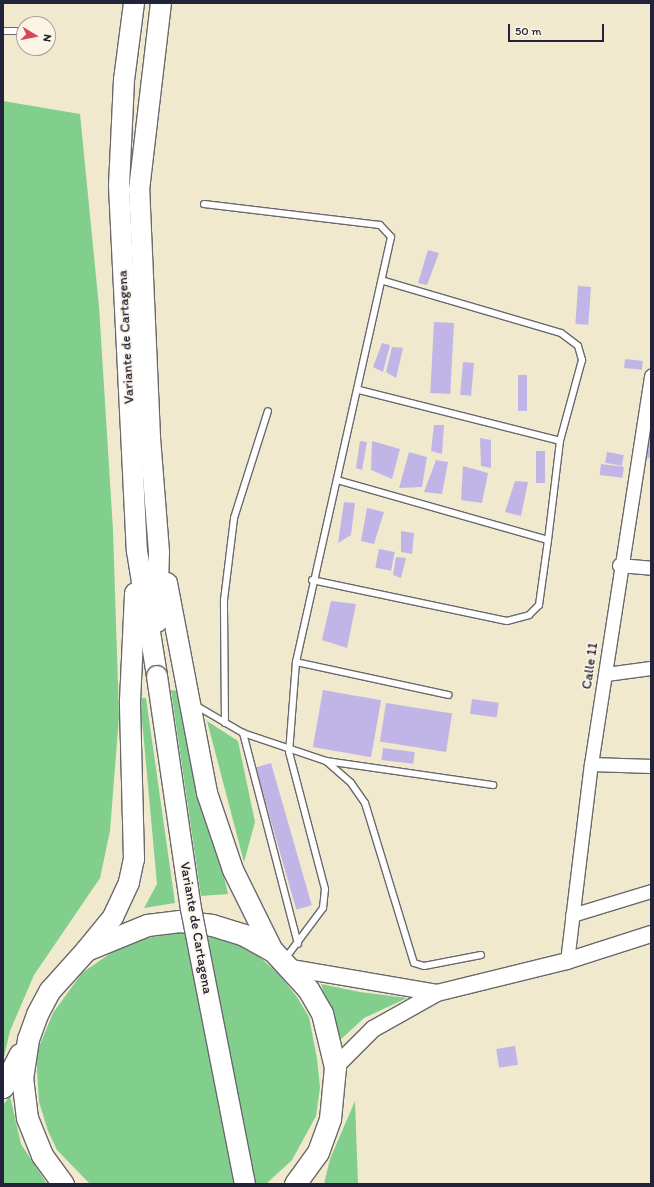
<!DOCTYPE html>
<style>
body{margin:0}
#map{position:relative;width:654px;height:1187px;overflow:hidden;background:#f0e9cd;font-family:Itim,sans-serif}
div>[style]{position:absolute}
.green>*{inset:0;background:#81ce8d}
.building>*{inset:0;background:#c1b5e7;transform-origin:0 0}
.roads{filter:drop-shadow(1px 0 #6a686e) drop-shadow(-1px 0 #6a686e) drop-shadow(0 1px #6a686e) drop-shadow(0 -1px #6a686e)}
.service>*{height:6px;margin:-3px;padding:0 3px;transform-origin:3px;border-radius:3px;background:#fff}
.minor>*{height:13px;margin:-6.5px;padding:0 6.5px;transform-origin:6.5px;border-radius:6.5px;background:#fff}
.tertiary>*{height:16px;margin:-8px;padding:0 8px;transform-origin:8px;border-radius:8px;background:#fff}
.primary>*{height:20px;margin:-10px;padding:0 10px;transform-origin:10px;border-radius:10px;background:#fff}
.trunk>*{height:21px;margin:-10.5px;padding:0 10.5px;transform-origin:10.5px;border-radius:10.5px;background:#fff}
.bridges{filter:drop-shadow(1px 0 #6a686e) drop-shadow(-1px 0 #6a686e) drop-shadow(0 1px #6a686e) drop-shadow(0 -1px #6a686e)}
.primary-bridge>*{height:20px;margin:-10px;padding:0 10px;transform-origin:10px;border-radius:10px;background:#fff}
span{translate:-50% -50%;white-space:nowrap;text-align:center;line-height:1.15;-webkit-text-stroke:3.5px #fcf5e5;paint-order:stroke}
.street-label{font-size:14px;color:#22223b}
.frame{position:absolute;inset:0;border:4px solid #22223b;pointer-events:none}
.north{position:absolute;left:16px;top:16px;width:40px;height:40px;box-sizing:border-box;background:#fcf5e5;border:1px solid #a5a1a1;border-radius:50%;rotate:100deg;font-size:11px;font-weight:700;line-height:16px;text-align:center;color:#22223b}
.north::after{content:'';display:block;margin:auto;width:14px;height:18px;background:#d1495b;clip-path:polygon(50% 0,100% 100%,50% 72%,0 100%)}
.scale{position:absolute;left:508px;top:24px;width:96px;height:18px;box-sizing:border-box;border:2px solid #22223b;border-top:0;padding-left:5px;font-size:12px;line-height:14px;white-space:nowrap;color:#22223b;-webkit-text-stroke:3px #fcf5e5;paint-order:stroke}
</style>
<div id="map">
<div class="green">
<i style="clip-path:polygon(3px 101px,80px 114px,99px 307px,113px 530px,119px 716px,110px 831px,100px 878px,34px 975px,10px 1031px,3px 1061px)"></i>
<i style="clip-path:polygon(171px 690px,179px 691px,228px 894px,201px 896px)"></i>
<i style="clip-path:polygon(140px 698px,146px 698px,175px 903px,144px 908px,157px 884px)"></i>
<i style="clip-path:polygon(207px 721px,238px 741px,255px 822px,244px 862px)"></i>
<i style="clip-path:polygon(178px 933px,216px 936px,249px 948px,278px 973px,297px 997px,309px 1017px,317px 1059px,320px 1087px,316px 1116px,292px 1160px,266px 1184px,90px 1184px,57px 1150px,48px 1131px,39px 1102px,36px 1054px,53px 1013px,82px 973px,128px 941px)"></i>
<i style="clip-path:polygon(321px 984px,360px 992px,407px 998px,364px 1018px,339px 1041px)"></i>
<i style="clip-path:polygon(10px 1096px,21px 1144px,47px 1184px,3px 1184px,3px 1105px)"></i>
<i style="clip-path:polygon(355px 1101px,358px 1184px,324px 1184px,330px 1159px)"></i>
</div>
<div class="building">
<i style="clip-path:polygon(428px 250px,439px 253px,427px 285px,418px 283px)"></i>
<i style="left:578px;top:286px;width:13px;height:38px;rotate:4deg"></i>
<i style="left:434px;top:322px;width:20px;height:71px;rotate:3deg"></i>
<i style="clip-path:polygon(382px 343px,390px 345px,383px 372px,373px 367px)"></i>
<i style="clip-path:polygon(392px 347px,403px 348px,396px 378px,386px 372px)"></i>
<i style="left:625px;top:359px;width:18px;height:9px;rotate:6deg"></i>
<i style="left:463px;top:362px;width:11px;height:33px;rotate:5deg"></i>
<i style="left:518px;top:375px;width:9px;height:36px"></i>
<i style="clip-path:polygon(434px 425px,444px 425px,442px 454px,431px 451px)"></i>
<i style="clip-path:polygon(480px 438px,491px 440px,491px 468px,481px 466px)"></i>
<i style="clip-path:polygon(645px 440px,651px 441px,651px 458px,642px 457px)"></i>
<i style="clip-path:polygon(360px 441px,367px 442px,362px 470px,356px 468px)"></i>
<i style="clip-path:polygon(372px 441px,400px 449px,392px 479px,371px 470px)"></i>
<i style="left:536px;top:451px;width:9px;height:32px"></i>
<i style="clip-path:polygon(409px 452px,427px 457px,422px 487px,399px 488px)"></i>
<i style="left:607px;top:452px;width:17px;height:11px;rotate:10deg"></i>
<i style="clip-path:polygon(436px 460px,448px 462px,442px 494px,424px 492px)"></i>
<i style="left:601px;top:464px;width:23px;height:11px;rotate:7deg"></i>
<i style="clip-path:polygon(463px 466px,488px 473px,482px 503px,461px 500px)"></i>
<i style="clip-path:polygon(515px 481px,528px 482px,521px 516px,505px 512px)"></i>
<i style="clip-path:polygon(344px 502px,355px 503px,351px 535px,338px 543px)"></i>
<i style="clip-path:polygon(367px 508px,384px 512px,374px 544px,361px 541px)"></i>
<i style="clip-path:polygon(401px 531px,414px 533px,412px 554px,401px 552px)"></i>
<i style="left:379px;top:549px;width:16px;height:19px;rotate:11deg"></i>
<i style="clip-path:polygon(396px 557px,406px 558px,401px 578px,393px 575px)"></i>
<i style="clip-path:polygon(331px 601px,356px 604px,347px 648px,322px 640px)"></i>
<i style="left:323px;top:690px;width:59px;height:58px;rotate:10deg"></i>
<i style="left:472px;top:699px;width:27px;height:15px;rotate:8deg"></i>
<i style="left:386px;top:703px;width:67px;height:39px;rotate:9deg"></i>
<i style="left:383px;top:748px;width:32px;height:12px;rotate:7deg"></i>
<i style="left:271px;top:763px;width:148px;height:16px;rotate:74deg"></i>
<i style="left:515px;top:1046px;width:19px;height:19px;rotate:81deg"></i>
</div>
<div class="roads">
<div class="service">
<i style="left:3px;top:31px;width:13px"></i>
<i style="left:204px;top:204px;width:177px;rotate:6.8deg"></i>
<i style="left:380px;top:225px;width:16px;rotate:47deg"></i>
<i style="left:391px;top:237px;width:435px;rotate:102.6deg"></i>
<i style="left:296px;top:662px;width:90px;rotate:94.4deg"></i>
<i style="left:289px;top:752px;width:142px;rotate:75.3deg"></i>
<i style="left:325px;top:889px;width:19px;rotate:96deg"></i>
<i style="left:323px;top:908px;width:64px;rotate:126.7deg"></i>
<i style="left:384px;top:281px;width:184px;rotate:16.4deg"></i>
<i style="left:561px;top:333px;width:21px;rotate:37deg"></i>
<i style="left:578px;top:346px;width:15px;rotate:74deg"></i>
<i style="left:582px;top:360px;width:84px;rotate:105.2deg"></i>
<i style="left:560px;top:441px;width:100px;rotate:96.9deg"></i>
<i style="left:359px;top:390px;width:207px;rotate:14.2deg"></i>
<i style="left:312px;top:580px;width:199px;rotate:11.9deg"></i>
<i style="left:507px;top:621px;width:23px;rotate:-15deg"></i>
<i style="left:529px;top:615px;width:14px;rotate:-45deg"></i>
<i style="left:539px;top:605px;width:66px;rotate:-82.1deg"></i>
<i style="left:548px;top:540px;width:218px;rotate:-164.1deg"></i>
<i style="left:296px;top:662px;width:156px;rotate:12.2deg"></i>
<i style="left:195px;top:705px;width:56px;rotate:30.3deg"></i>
<i style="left:243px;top:733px;width:88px;rotate:18.6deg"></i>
<i style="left:326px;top:761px;width:33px;rotate:41deg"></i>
<i style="left:351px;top:783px;width:24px;rotate:55deg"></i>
<i style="left:365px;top:803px;width:167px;rotate:73deg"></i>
<i style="left:414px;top:963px;width:10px;rotate:17deg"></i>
<i style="left:424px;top:966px;width:58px;rotate:-10.9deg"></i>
<i style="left:225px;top:723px;width:123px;rotate:-90.5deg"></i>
<i style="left:224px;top:600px;width:83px;rotate:-83deg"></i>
<i style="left:234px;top:518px;width:112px;rotate:-72.4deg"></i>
<i style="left:243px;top:733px;width:218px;rotate:75.4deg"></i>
<i style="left:326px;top:761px;width:169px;rotate:8.2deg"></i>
</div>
<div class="minor">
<i style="left:619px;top:565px;width:32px;rotate:5deg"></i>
<i style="left:606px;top:674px;width:45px;rotate:-7.6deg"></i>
<i style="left:591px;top:764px;width:60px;rotate:1.9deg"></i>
<i style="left:572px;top:915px;width:83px;rotate:-16.9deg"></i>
<i style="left:567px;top:961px;width:198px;rotate:-83.1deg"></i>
<i style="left:591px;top:764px;width:393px;rotate:-81.2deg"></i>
</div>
<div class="tertiary">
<i style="left:291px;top:968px;width:148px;rotate:9.7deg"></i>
<i style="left:335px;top:1067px;width:54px;rotate:-45deg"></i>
<i style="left:373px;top:1029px;width:73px;rotate:-29.4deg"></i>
<i style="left:437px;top:993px;width:134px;rotate:-13.8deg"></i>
<i style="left:567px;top:961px;width:88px;rotate:-17.8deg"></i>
</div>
<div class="primary">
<i style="left:134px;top:3px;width:78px;rotate:97.4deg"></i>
<i style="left:124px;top:80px;width:106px;rotate:92.7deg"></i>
<i style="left:119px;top:186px;width:365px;rotate:87.2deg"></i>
<i style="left:137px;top:551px;width:127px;rotate:80.9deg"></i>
<i style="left:167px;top:583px;width:214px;rotate:79.2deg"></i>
<i style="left:207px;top:793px;width:81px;rotate:71.3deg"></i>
<i style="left:233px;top:870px;width:90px;rotate:63.7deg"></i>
<i style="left:157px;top:622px;width:70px;rotate:-88.4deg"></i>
<i style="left:159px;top:552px;width:115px;rotate:-94.5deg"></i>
<i style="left:150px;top:437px;width:247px;rotate:-92.5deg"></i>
<i style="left:139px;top:190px;width:188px;rotate:-83.3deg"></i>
<i style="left:86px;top:950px;width:43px;rotate:-50.7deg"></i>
<i style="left:113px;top:917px;width:38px;rotate:-65deg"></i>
<i style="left:129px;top:882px;width:24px;rotate:-78deg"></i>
<i style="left:134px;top:859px;width:158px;rotate:-91.5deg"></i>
<i style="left:130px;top:701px;width:108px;rotate:-87.3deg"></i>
</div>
<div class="trunk">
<i style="left:3px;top:1087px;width:37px;rotate:-63deg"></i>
<i style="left:63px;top:1184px;width:36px;rotate:-126deg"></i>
<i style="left:42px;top:1155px;width:40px;rotate:-112deg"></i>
<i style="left:27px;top:1118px;width:39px;rotate:-97deg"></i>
<i style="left:22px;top:1079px;width:40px;rotate:-81.5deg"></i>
<i style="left:28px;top:1039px;width:27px;rotate:-70deg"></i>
<i style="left:37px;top:1014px;width:27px;rotate:-62deg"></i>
<i style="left:50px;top:990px;width:54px;rotate:-48deg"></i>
<i style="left:86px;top:950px;width:66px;rotate:-22.3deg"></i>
<i style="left:147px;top:925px;width:33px;rotate:-7deg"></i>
<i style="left:180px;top:921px;width:32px;rotate:7deg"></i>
<i style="left:212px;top:925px;width:34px;rotate:17deg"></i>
<i style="left:244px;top:935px;width:33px;rotate:29deg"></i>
<i style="left:273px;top:951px;width:52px;rotate:47.4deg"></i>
<i style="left:308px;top:989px;width:28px;rotate:60deg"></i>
<i style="left:322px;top:1013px;width:56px;rotate:76.5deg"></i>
<i style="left:335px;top:1067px;width:52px;rotate:95.5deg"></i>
<i style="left:330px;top:1119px;width:35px;rotate:110deg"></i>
<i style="left:318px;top:1152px;width:39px;rotate:126deg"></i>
</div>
</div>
<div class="bridges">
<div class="primary-bridge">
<i style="left:157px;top:676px;width:235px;rotate:81.7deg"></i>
<i style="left:191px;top:909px;width:280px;rotate:78.9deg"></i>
</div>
</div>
<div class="street-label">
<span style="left:126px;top:337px;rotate:-93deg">Variante de Cartagena</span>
<span style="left:590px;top:666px;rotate:-82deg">Calle 11</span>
<span style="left:196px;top:928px;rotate:80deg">Variante de Cartagena</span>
</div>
<div class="frame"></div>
<div class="north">N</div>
<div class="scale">50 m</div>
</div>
